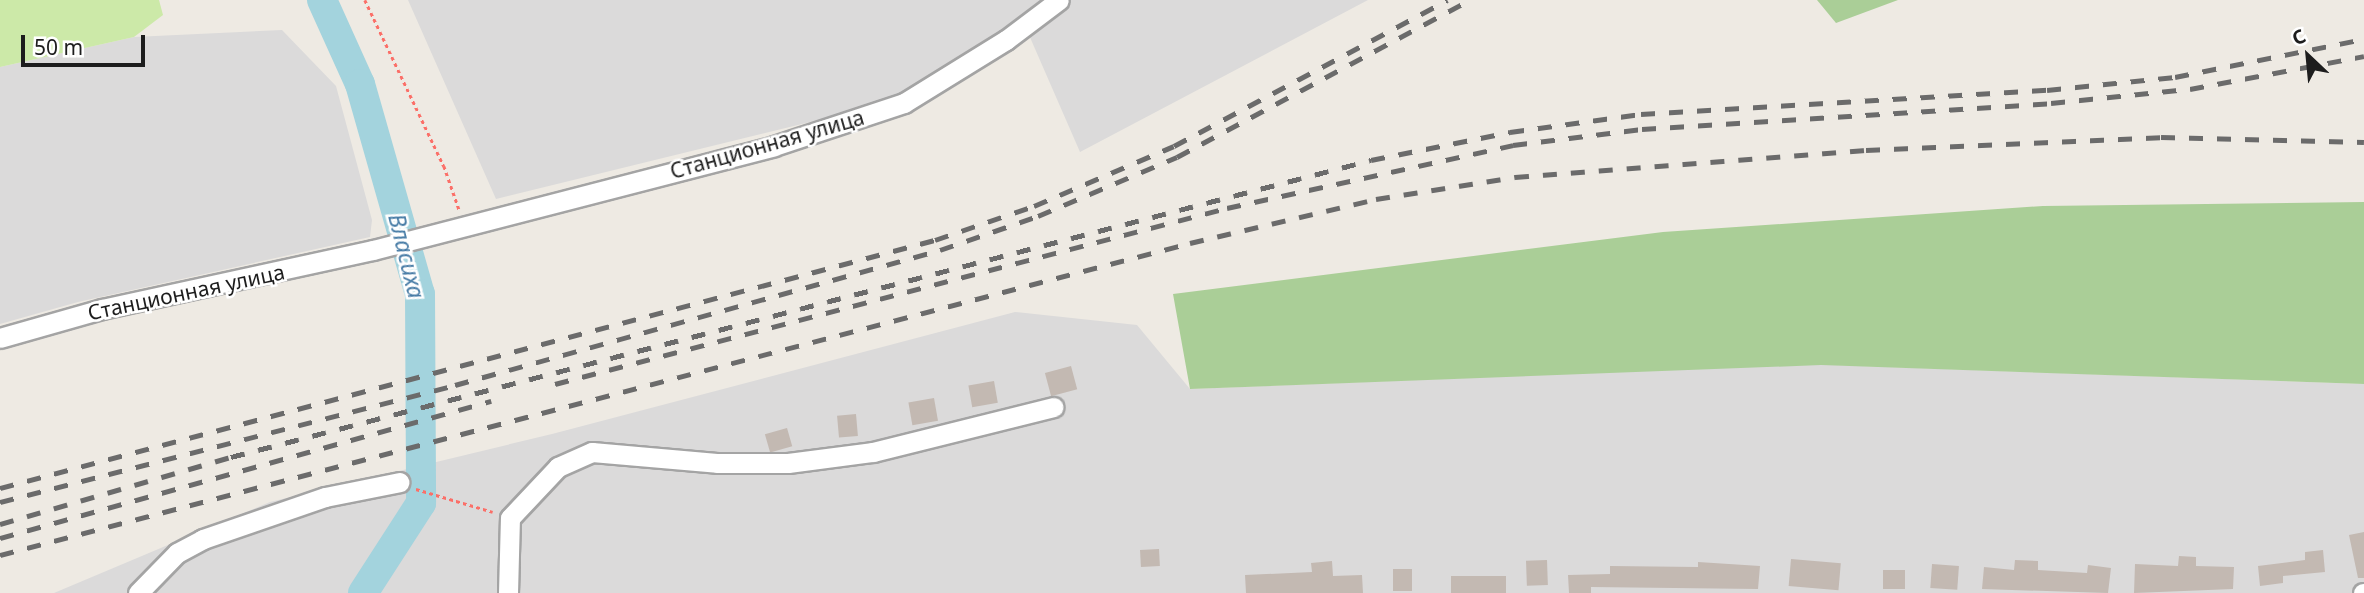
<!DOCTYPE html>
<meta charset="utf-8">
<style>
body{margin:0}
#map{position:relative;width:2364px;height:593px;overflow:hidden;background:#eeeae3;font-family:"Noto Sans",sans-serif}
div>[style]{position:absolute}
.residential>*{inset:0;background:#dbdada}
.grass>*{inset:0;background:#cce9a8}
.forest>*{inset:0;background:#aace97}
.river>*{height:30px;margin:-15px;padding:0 15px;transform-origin:15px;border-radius:15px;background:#a3d3dd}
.building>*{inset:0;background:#c3b9b2;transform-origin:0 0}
.path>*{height:2.5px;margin-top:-1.25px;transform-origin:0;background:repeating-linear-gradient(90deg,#fb6f68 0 3.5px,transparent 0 7px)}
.roads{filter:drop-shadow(2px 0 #a4a4a4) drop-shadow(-2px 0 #a4a4a4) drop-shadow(0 2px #a4a4a4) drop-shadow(0 -2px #a4a4a4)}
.minor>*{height:19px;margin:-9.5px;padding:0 9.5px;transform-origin:9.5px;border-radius:9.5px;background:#fff}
.rail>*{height:5px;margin-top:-2.5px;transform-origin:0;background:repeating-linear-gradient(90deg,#6b6b6b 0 14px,transparent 0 28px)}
span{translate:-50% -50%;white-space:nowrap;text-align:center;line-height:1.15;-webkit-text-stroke:5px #fff;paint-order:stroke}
.street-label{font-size:21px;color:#1d1d1d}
.water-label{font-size:23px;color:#467ba5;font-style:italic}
.north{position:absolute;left:2273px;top:21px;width:70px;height:70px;-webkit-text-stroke:5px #fff;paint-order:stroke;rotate:334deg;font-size:19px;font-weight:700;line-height:28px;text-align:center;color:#1d1d1d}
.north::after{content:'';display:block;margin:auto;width:24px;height:32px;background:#1d1d1d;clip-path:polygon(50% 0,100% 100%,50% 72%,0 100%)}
.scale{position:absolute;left:21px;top:35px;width:124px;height:32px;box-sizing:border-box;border:4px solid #1d1d1d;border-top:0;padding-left:9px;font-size:21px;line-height:24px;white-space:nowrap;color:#1d1d1d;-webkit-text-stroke:5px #fff;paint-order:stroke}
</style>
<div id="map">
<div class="residential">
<i style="clip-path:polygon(408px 0,1368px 0,1080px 152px,1022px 19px,888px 103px,496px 199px)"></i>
<i style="clip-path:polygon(282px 30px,336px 86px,372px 220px,370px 237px,78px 302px,0 324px,0 67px,134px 37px)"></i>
<i style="clip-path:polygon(1015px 312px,1137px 325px,1190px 389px,1807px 364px,2364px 384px,2364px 593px,54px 593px,270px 502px,552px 434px)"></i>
</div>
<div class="grass">
<i style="clip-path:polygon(0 0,159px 0,163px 15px,134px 37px,0 67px)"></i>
</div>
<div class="forest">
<i style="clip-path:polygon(1817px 0,1898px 0,1836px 23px)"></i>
<i style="clip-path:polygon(2364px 202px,2364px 384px,1821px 365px,1190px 389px,1173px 294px,1663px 232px,2043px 206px)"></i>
</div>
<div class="river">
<i style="left:322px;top:0;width:92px;rotate:65.7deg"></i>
<i style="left:360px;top:84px;width:218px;rotate:74.1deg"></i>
<i style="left:420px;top:294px;width:209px;rotate:89.7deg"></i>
<i style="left:421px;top:503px;width:107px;rotate:122.8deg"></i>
</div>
<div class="building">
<i style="left:1071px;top:366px;width:24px;height:27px;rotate:75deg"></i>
<i style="left:994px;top:381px;width:22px;height:26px;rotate:80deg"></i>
<i style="left:934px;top:398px;width:23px;height:26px;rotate:80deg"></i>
<i style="left:856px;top:414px;width:22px;height:19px;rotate:85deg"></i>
<i style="left:787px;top:428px;width:19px;height:23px;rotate:74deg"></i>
<i style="clip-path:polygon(2364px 532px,2364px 578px,2358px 578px,2349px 535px)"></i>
<i style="left:1159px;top:549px;width:17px;height:19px;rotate:87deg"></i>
<i style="clip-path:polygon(2323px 550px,2325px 572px,2283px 576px,2283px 583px,2260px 586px,2258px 566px,2305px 560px,2305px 552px)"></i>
<i style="clip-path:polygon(2179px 556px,2196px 557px,2196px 566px,2234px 567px,2233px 589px,2134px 593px,2135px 564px,2178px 566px)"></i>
<i style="left:1791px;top:559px;width:50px;height:27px;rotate:5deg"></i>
<i style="left:1547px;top:560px;width:25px;height:21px;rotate:88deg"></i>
<i style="clip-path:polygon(2015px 560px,2038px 561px,2038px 570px,2087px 573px,2088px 565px,2111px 568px,2108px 593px,1982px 589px,1984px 567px,2014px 570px)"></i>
<i style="clip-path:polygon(1332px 561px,1333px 576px,1362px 575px,1363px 593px,1246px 593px,1245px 575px,1312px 572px,1311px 563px)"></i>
<i style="clip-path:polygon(1698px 562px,1760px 566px,1758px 589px,1591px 587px,1591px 593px,1569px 593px,1568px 575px,1610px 574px,1610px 566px,1698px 567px)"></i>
<i style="left:1932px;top:564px;width:27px;height:24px;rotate:4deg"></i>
<i style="left:1393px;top:569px;width:19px;height:22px"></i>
<i style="left:1883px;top:570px;width:22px;height:19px"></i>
<i style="left:1506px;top:576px;width:17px;height:55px;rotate:90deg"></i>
</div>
<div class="path">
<i style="left:365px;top:0;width:184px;rotate:64.6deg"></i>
<i style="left:444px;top:166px;width:46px;rotate:70.8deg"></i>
<i style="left:416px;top:489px;width:80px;rotate:16.6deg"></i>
</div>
<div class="roads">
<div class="minor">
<i style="left:0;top:338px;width:106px;rotate:-15.9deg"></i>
<i style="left:102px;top:309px;width:277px;rotate:-12.3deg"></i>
<i style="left:373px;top:250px;width:414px;rotate:-14.5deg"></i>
<i style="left:774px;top:146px;width:137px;rotate:-18.3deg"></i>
<i style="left:904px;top:103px;width:120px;rotate:-31.7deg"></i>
<i style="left:1006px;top:40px;width:66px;rotate:-37deg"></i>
<i style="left:138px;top:593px;width:56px;rotate:-45.7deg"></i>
<i style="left:177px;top:553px;width:30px;rotate:-28deg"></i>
<i style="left:203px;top:539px;width:129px;rotate:-19deg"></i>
<i style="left:325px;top:497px;width:76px;rotate:-11.3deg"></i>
<i style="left:508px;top:593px;width:75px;rotate:-88.5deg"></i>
<i style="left:510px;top:518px;width:70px;rotate:-46.7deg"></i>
<i style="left:558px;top:467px;width:37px;rotate:-24deg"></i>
<i style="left:592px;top:452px;width:125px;rotate:5deg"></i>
<i style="left:717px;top:463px;width:71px"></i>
<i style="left:788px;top:463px;width:86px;rotate:-7.4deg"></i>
<i style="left:873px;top:452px;width:186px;rotate:-14deg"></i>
<i style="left:2363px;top:593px;width:1px"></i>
</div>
</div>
<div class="rail">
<i style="left:555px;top:384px;width:695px;rotate:-14.68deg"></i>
<i style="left:1227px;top:208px;width:293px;rotate:-12.4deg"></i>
<i style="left:1513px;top:145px;width:130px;rotate:-7.1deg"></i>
<i style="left:1642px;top:129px;width:410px;rotate:-3.6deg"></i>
<i style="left:2051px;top:103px;width:140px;rotate:-5.8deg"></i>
<i style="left:2190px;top:89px;width:177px;rotate:-10.7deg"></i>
<i style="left:0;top:488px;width:967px;rotate:-14.86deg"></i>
<i style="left:935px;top:240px;width:105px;rotate:-19deg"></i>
<i style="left:1034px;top:206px;width:152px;rotate:-23.2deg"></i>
<i style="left:1174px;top:146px;width:310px;rotate:-28.1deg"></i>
<i style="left:0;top:502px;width:470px;rotate:-14.4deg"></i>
<i style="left:455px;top:385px;width:503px;rotate:-15.55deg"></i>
<i style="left:940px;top:250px;width:104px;rotate:-19.1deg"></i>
<i style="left:1038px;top:216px;width:151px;rotate:-23deg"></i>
<i style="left:1177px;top:157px;width:332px;rotate:-28.2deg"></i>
<i style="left:0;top:524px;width:241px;rotate:-16.2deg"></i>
<i style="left:231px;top:457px;width:1178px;rotate:-14.6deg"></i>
<i style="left:1371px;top:160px;width:142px;rotate:-11.4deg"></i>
<i style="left:1510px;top:132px;width:132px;rotate:-7.8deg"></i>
<i style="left:1641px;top:114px;width:407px;rotate:-3.4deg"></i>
<i style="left:2047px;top:90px;width:129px;rotate:-5.8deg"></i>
<i style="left:2175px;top:77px;width:193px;rotate:-11.4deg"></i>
<i style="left:0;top:538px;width:510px;rotate:-15.59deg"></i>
<i style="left:0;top:555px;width:1230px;rotate:-14.69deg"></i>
<i style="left:1190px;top:243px;width:191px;rotate:-13.3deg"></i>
<i style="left:1376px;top:199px;width:141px;rotate:-9deg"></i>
<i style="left:1515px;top:177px;width:352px;rotate:-4.4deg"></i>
<i style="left:1866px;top:150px;width:295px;rotate:-2.5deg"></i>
<i style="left:2161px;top:137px;width:203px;rotate:1.4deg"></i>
</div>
<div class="street-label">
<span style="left:767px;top:144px;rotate:-16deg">Станционная улица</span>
<span style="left:186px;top:292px;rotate:-12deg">Станционная улица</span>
</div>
<div class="water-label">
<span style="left:407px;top:256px;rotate:76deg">Власиха</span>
</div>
<div class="north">С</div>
<div class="scale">50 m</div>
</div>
